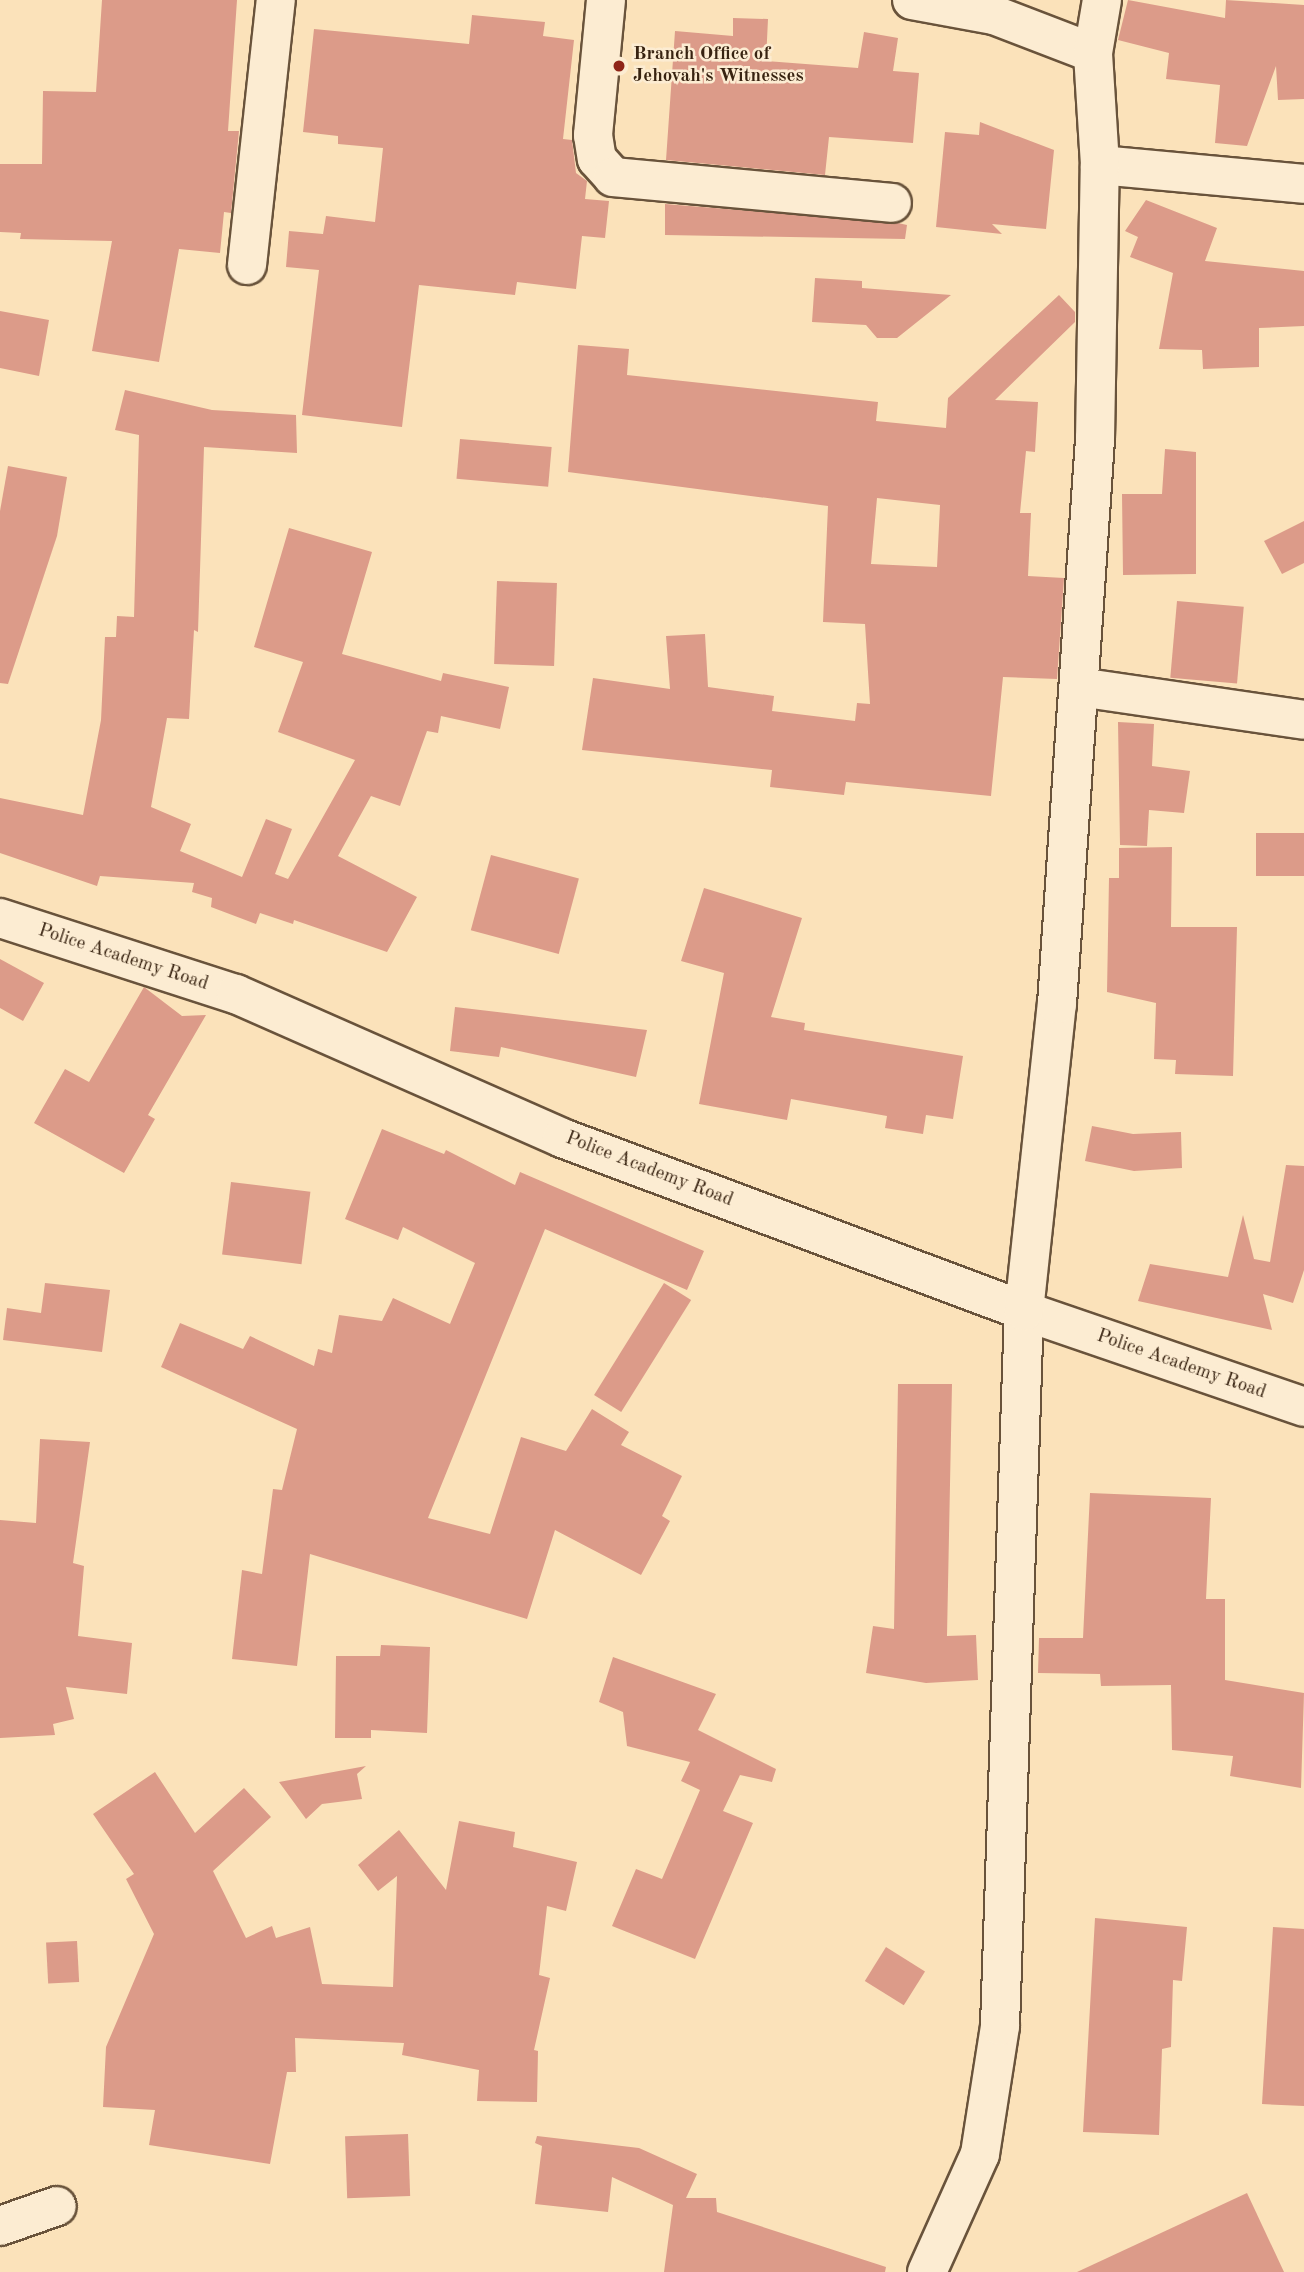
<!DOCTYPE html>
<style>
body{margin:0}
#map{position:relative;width:1304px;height:2272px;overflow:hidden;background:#fbe2ba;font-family:"Old Standard TT",serif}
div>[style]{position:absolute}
.building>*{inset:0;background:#dc9b89;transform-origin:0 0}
.roads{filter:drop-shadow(2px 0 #69533b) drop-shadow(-2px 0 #69533b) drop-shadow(0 2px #69533b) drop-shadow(0 -2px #69533b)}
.minor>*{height:38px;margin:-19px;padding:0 19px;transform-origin:19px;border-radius:19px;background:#fcecd2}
.dots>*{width:19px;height:19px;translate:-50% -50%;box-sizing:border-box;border:4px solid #fcecd2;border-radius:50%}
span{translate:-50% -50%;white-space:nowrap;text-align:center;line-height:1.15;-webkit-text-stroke:5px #fcecd2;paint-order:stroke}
.poi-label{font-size:19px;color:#382311;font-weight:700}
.left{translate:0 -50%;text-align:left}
.street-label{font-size:19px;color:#382311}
</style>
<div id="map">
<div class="building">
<i style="clip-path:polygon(102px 0,237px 0,228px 131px,239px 131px,231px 213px,224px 212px,220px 253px,179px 249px,159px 362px,92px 351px,112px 241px,20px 239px,21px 233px,0 232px,0 164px,42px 164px,43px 91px,96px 92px)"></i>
<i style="clip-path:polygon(1128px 0,1225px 18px,1226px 0,1304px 5px,1304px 99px,1278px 100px,1276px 66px,1247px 146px,1215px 143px,1220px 85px,1166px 79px,1169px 53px,1118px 40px)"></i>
<i style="clip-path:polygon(472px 15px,545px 22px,543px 36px,574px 40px,563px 139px,572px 140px,576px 173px,587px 181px,585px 199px,609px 201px,605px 238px,582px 236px,576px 289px,517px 282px,515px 295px,419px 285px,402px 427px,302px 415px,319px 270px,286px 267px,289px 231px,323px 234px,326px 216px,375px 222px,383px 148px,338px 144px,338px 136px,303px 132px,314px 29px,469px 44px)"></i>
<i style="clip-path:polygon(733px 18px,768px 19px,766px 61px,858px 68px,864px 32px,898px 38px,893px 71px,919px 73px,913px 143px,829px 137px,825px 175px,666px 160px,675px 31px,733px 36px)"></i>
<i style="clip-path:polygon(980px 122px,1054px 150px,1046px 229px,992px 224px,1002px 234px,936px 227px,945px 132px,979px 135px)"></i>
<i style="clip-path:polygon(1146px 200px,1217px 228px,1205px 261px,1304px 271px,1304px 326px,1259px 328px,1259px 367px,1203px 369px,1202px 350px,1159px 349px,1173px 273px,1130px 257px,1138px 237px,1125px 231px)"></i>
<i style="clip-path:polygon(665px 204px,898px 223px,907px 225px,905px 239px,665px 235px)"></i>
<i style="clip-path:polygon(815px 278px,862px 281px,862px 288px,951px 295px,897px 338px,877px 338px,866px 325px,812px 322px)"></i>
<i style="clip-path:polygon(evenodd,1059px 295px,1075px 312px,1075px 322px,995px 400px,1038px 402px,1035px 452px,1026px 451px,1020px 513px,1031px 513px,1028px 576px,1064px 578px,1057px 679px,1003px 677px,991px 796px,846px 782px,844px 795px,770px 787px,772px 770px,582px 750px,593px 678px,670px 689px,666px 636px,705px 634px,708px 687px,774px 696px,772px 711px,855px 721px,857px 703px,870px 704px,865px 624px,823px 622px,828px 506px,568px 472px,578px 345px,629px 349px,627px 375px,878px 402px,876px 421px,946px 428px,948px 398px,1059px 295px,877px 498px,940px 505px,937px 567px,871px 564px,877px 498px)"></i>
<i style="clip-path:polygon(0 311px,49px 320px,39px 376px,0 368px)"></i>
<i style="clip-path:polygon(125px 390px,212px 410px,296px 415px,297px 453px,204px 447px,198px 632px,194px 630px,189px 719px,167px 718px,151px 807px,191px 824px,180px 851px,242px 877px,266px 819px,292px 829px,275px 874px,288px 879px,355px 760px,278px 732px,303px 662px,254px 647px,289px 528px,372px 552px,342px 654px,441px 681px,443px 673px,509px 687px,500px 729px,441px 716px,438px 733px,427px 731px,400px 806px,371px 796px,338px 856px,417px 897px,387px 952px,294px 920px,293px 924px,260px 913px,256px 924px,211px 907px,212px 898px,192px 892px,194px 883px,100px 876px,97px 886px,0 853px,0 798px,83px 815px,101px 720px,105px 637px,116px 637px,117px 616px,134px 617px,139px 435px,115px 430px)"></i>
<i style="left:460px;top:439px;width:92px;height:40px;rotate:5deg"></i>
<i style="clip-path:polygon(1165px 449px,1196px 452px,1196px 574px,1123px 575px,1122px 494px,1162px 494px)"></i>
<i style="clip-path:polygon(8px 466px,67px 477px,57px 536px,8px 684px,0 683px,0 511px)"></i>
<i style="clip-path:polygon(1304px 521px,1304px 563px,1282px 574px,1264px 541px)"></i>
<i style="left:497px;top:581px;width:60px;height:83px;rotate:2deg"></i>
<i style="left:1177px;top:601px;width:67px;height:77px;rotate:5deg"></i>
<i style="clip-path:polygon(1118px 722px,1154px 724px,1152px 766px,1190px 771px,1184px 813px,1149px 810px,1147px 846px,1120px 845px)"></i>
<i style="left:1304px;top:833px;width:43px;height:48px;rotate:90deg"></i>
<i style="clip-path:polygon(1172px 847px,1171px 927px,1237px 927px,1233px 1076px,1175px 1074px,1176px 1060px,1154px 1059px,1156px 1003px,1107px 992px,1109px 878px,1119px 878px,1119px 848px)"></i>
<i style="left:491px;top:855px;width:91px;height:78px;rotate:15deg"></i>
<i style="clip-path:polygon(704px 888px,802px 918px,771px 1017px,805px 1023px,804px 1030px,963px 1056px,953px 1119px,926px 1115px,923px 1134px,885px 1128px,887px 1116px,791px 1099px,787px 1120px,699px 1104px,724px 973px,681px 961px)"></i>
<i style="clip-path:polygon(0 959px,44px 983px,23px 1021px,0 1008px)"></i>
<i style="clip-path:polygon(144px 987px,182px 1016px,206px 1015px,148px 1115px,155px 1119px,124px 1173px,34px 1123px,65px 1069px,89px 1082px)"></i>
<i style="clip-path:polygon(455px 1007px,647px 1030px,636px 1077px,501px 1047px,499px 1057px,450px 1051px)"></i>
<i style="clip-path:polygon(1092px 1126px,1133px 1134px,1181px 1132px,1182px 1168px,1134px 1171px,1085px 1161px)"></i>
<i style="clip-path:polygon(382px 1129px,444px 1154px,446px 1150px,515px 1185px,520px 1172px,704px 1251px,687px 1290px,545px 1229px,428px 1518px,490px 1534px,521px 1437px,566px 1451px,592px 1409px,629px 1432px,621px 1445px,682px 1476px,662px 1516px,670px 1521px,641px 1575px,555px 1530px,527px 1619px,310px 1554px,297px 1666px,232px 1659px,242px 1570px,262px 1574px,273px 1489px,282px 1490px,297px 1429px,161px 1367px,180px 1323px,243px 1349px,250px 1336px,314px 1366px,318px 1349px,332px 1353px,339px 1315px,382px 1321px,393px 1298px,450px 1324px,475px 1263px,403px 1227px,398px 1240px,345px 1219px)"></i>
<i style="clip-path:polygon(1286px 1165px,1304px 1166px,1304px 1270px,1293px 1303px,1263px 1294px,1272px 1330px,1138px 1301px,1150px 1264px,1228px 1277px,1243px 1215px,1254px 1259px,1270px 1262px)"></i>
<i style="left:231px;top:1182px;width:80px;height:73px;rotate:7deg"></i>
<i style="clip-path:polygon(45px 1283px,110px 1290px,102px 1352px,3px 1340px,7px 1308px,41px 1313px)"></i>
<i style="left:664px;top:1283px;width:32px;height:132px;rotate:32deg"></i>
<i style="clip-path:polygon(898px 1384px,952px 1384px,947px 1636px,976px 1635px,978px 1680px,926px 1683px,866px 1673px,873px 1626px,894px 1629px)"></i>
<i style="clip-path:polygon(40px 1439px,90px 1442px,73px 1563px,84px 1566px,78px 1636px,132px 1643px,127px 1694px,66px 1687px,74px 1719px,53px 1724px,55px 1735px,0 1738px,0 1520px,36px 1523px)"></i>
<i style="clip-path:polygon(1090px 1493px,1211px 1498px,1206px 1599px,1225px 1599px,1225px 1680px,1304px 1693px,1301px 1788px,1230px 1776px,1233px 1756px,1172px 1750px,1171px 1685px,1101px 1686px,1100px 1674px,1038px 1673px,1039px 1638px,1083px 1638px)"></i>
<i style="clip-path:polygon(381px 1645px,430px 1647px,427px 1733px,371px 1730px,371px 1738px,335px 1738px,336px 1656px,380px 1656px)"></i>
<i style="clip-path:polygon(613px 1657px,716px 1694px,698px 1730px,776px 1769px,772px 1782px,740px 1775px,723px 1811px,753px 1823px,695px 1959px,612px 1926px,636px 1869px,662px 1879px,700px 1790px,681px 1781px,690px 1762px,627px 1746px,623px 1712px,599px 1702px)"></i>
<i style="clip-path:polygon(366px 1766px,357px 1774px,362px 1799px,322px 1804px,306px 1819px,279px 1782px)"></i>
<i style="clip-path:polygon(155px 1772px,195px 1833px,244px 1788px,271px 1817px,213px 1871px,246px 1938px,272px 1926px,276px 1938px,310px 1927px,322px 1984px,393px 1987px,397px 1876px,378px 1891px,358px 1865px,399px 1830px,446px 1890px,459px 1821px,515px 1832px,513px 1847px,577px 1862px,566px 1911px,547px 1906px,539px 1975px,550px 1978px,534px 2050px,538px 2051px,537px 2102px,477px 2101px,479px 2070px,402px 2055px,404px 2043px,295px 2038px,296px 2072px,287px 2072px,270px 2164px,149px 2145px,155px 2110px,103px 2107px,106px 2047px,154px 1934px,126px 1879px,134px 1874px,93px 1814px)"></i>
<i style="clip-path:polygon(1095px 1918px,1187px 1927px,1182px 1981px,1173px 1980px,1171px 2047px,1162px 2049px,1159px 2135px,1083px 2132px)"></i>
<i style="clip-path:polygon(1273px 1927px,1304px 1929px,1304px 2106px,1262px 2104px)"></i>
<i style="left:77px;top:1941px;width:41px;height:31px;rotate:87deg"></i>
<i style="left:886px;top:1947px;width:46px;height:40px;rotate:32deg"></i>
<i style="left:408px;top:2134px;width:62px;height:63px;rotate:88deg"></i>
<i style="clip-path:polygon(537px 2136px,639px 2148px,697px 2174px,686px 2198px,716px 2198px,717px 2212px,886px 2267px,885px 2272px,664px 2272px,673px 2205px,612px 2177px,608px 2212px,535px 2204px,542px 2146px,535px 2143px)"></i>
<i style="clip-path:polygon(1247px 2193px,1284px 2272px,1077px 2272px)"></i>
</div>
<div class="roads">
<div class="minor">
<i style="left:606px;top:0;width:136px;rotate:95.5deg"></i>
<i style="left:593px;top:135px;width:24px;rotate:81deg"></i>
<i style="left:597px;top:159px;width:24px;rotate:48deg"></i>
<i style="left:613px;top:177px;width:280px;rotate:5.3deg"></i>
<i style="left:912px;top:0;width:83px;rotate:10.4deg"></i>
<i style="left:994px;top:15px;width:106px;rotate:21deg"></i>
<i style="left:1100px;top:165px;width:205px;rotate:5.3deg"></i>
<i style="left:247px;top:265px;width:267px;rotate:-83.8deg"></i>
<i style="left:1079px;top:687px;width:227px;rotate:8.3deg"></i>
<i style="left:0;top:918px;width:248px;rotate:17.9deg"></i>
<i style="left:236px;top:994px;width:356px;rotate:23.8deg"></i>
<i style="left:562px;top:1138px;width:493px;rotate:20.5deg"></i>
<i style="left:1024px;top:1311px;width:296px;rotate:18.9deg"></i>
<i style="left:0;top:2226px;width:60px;rotate:-19.3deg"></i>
<i style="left:927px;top:2272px;width:129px;rotate:-65.8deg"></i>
<i style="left:980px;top:2154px;width:130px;rotate:-81.1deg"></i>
<i style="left:1000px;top:2026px;width:715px;rotate:-88.08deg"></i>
<i style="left:1024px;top:1311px;width:309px;rotate:-83.9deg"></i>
<i style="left:1057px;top:1004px;width:566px;rotate:-86.15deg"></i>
<i style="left:1095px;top:439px;width:274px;rotate:-89deg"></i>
<i style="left:1100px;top:165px;width:112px;rotate:-93.6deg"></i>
<i style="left:1093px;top:53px;width:54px;rotate:-80.4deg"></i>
</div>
</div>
<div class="dots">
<i style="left:619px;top:66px;background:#8f2418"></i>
</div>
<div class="poi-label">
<span class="left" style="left:633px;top:66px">Branch Office of<br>Jehovah's Witnesses</span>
</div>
<div class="street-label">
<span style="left:123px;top:958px;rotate:18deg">Police Academy Road</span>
<span style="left:649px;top:1170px;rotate:21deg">Police Academy Road</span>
<span style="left:1181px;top:1365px;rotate:19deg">Police Academy Road</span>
</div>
</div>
